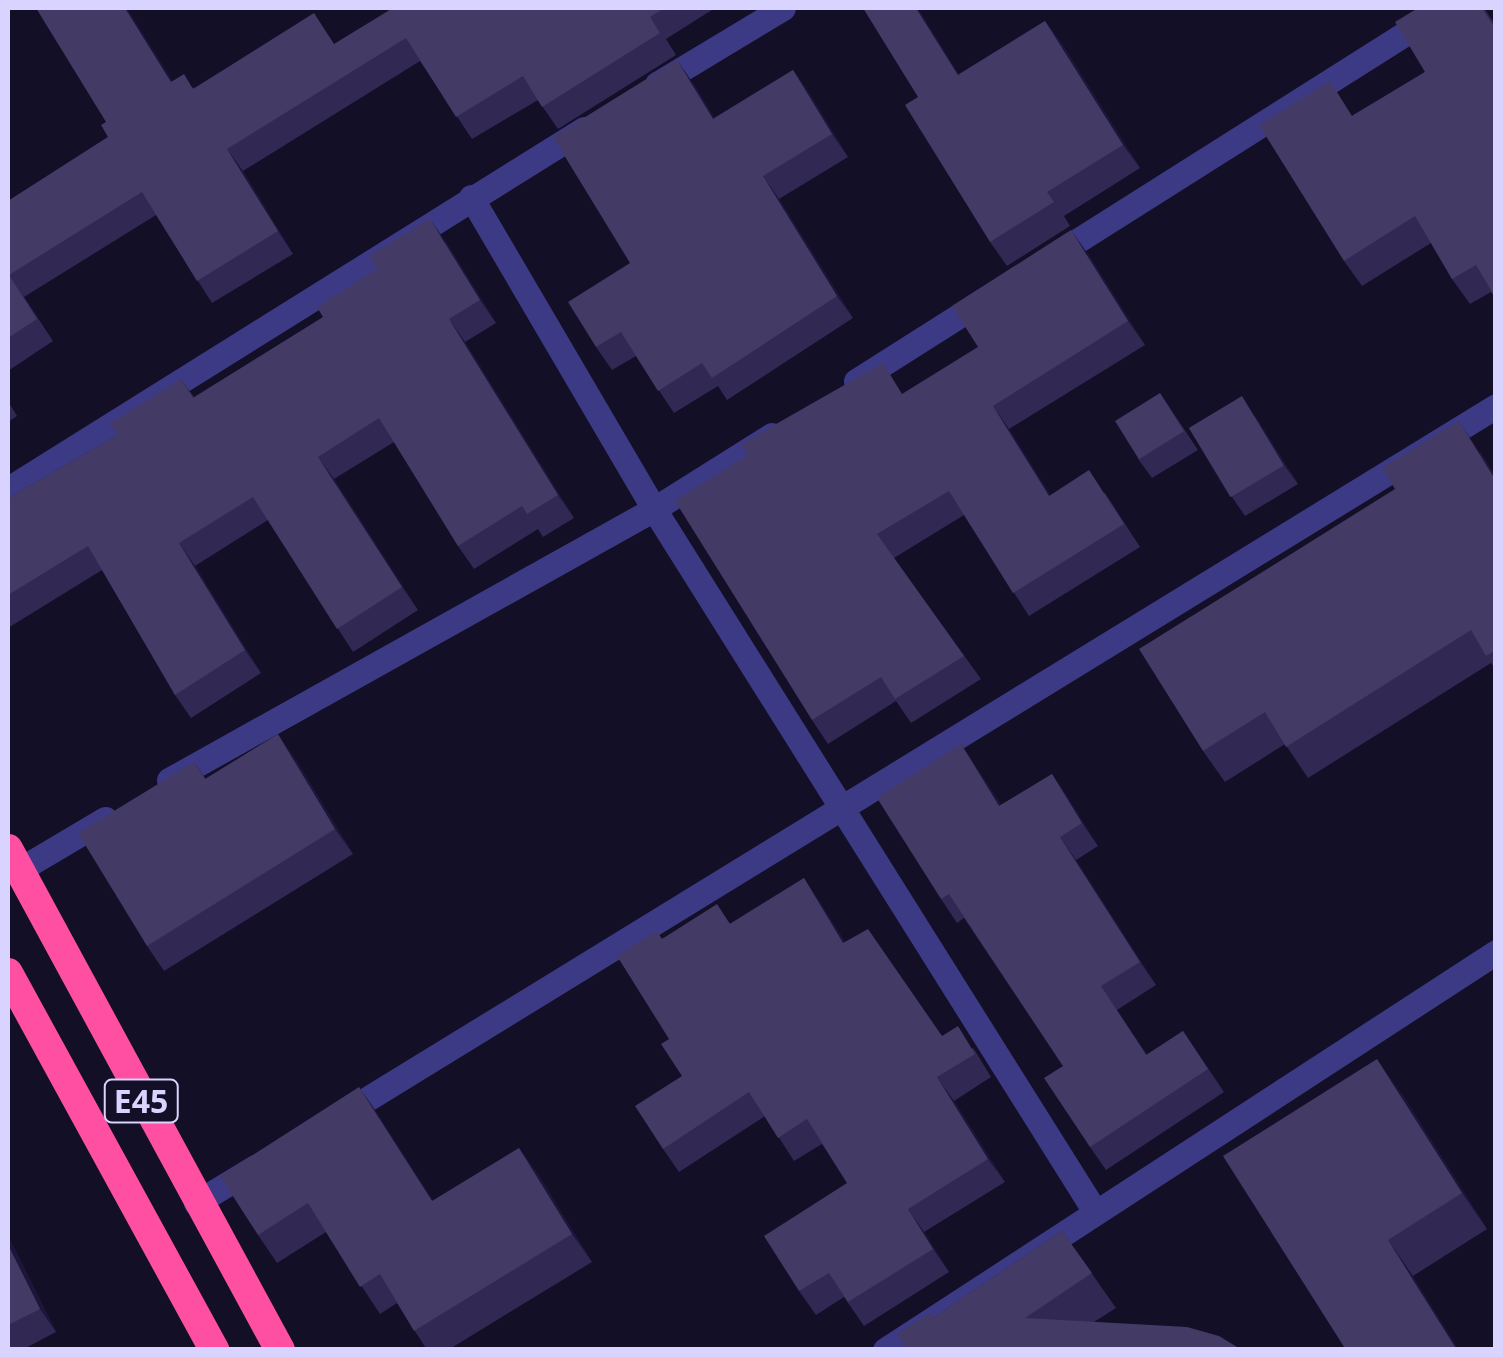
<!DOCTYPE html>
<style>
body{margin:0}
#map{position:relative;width:1503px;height:1357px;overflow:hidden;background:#130f26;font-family:"Open Sans",sans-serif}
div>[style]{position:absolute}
.street>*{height:25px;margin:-12.5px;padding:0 12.5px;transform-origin:12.5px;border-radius:12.5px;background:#3d3a85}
.highway>*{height:30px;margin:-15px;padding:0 15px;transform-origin:15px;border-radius:15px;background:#ff4fa3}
.wall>*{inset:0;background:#312854}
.shaded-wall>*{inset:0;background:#1d163a}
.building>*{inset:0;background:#433a66;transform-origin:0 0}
span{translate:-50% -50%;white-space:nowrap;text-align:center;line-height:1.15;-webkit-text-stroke:9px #130f26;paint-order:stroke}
.shield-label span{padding:2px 8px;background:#130f26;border:2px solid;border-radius:8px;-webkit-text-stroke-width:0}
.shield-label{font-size:32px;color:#d9d4ff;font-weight:700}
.frame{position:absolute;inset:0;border:10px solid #d9d4ff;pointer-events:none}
</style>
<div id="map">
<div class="street">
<i style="left:657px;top:84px;width:147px;rotate:-31.1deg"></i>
<i style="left:471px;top:197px;width:362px;rotate:59.6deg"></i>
<i style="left:654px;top:509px;width:828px;rotate:57.88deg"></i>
<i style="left:1050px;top:258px;width:467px;rotate:-32.3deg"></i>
<i style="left:856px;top:381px;width:155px;rotate:-32.4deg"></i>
<i style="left:8px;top:489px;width:679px;rotate:-32.01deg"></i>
<i style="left:169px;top:780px;width:556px;rotate:-29.19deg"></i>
<i style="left:654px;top:509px;width:139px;rotate:-32.1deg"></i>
<i style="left:19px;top:870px;width:100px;rotate:-30.7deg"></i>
<i style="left:341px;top:1115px;width:1355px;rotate:-31.54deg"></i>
<i style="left:196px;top:1203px;width:69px;rotate:-31.4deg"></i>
<i style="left:885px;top:1350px;width:729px;rotate:-33.08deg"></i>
</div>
<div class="highway">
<i style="left:8px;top:849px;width:570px;rotate:61.5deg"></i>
<i style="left:8px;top:973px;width:430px;rotate:61.3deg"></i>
</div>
<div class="wall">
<i style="clip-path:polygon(393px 8px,715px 8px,666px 39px,676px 55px,558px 129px,538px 100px,472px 139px,420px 61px,243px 171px,293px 254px,212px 303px,156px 215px,24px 297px,53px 341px,8px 371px,8px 201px,108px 137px,173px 81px,194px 88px,335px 44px)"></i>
<i style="clip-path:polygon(1418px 8px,1484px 8px,1496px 26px,1496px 299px,1491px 292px,1470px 304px,1452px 279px,1431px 243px,1362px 286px,1344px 261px,1353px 115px,1425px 72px)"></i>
<i style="clip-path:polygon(1045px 21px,1062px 44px,1140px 168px,1064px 216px,1070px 226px,1007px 266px,990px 242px,959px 74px)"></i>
<i style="clip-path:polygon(793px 70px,809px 93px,848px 157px,779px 199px,853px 318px,727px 400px,718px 386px,674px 413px,636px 356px,612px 370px,596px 347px,630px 263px,693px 83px,714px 118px)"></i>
<i style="clip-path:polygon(446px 242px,496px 323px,465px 342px,574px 518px,543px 537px,538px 529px,474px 569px,458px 546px,394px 442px,334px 479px,418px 610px,353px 652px,268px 520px,195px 566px,261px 673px,191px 718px,175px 695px,102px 570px,8px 628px,8px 498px,118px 435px,181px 379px,194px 397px)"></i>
<i style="clip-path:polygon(1088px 254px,1145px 345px,1009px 429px,1050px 495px,1105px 493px,1140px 547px,1029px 616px,964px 515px,894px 558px,981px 679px,911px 723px,896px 701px,828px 744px,812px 720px,904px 393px,978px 347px)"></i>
<i style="clip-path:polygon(1160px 393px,1198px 450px,1152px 478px,1138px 459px)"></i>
<i style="clip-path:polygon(8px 401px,17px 416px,8px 422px)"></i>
<i style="clip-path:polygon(1255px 416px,1298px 484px,1245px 516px,1232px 497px)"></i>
<i style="clip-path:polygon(1480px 452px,1496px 477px,1496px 670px,1491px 663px,1308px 778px,1285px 744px,1225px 782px,1203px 751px)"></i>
<i style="clip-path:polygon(961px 744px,1001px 805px,1052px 774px,1098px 846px,1076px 860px,1156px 985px,1117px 1010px,1147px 1055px,1183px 1031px,1224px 1092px,1106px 1170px,1090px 1147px,1063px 1066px,964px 918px,957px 923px,941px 899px)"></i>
<i style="clip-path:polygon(296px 760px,353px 854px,164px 971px,147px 946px,194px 762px,206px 779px)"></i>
<i style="clip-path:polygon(804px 878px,845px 942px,942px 1036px,974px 1049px,991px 1077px,954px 1101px,1005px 1182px,924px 1232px,949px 1272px,864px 1326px,844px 1297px,816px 1315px,799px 1291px,847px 1183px,822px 1144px,794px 1161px,765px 1116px,679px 1172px,663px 1149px,682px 1076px,669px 1039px,662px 938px,731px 923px)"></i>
<i style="clip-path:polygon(359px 1087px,433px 1201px,519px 1148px,539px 1176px,592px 1262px,448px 1350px,427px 1350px,397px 1303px,380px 1314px,326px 1232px,277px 1263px,258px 1235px)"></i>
<i style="clip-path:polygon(1402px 1094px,1487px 1229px,1413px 1276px,1346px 1350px)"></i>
<i style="clip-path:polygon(1062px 1231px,1116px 1308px,1094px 1322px,906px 1347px,933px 1318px)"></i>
<i style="clip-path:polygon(8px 1236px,56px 1332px,22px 1350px,8px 1350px)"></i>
</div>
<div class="shaded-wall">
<i style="clip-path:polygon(125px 8px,127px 8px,187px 104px,171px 82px)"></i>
<i style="clip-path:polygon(916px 8px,918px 8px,974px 99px,958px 75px)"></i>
<i style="clip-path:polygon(1045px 21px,1062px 44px,1140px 168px,1123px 145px)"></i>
<i style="clip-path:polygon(677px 60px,693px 83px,729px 142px,713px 119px)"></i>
<i style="clip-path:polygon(793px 70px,809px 93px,848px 157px,832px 134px)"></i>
<i style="clip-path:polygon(227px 149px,243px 171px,293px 254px,278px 231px)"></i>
<i style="clip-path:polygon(763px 176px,779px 199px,853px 318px,837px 296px)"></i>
<i style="clip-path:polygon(430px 219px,446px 242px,496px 323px,480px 300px)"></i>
<i style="clip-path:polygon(1071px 230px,1088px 254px,1145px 345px,1128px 321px)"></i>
<i style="clip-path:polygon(449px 319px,465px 342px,574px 518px,558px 495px)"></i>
<i style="clip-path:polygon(1242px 396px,1255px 416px,1298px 484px,1284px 465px)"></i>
<i style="clip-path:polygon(993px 406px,1009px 429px,1065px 519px,1049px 496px)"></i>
<i style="clip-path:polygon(1459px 421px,1496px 477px,1496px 481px)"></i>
<i style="clip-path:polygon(318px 457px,334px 479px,418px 610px,402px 587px)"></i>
<i style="clip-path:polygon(179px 543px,195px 566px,261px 673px,245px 650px)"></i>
<i style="clip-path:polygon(278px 734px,296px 760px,353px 854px,335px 829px)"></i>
<i style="clip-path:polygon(961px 744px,977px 768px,1016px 829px,999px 806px)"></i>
<i style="clip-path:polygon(1052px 774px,1068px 797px,1098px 846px,1082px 823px)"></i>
<i style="clip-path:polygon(1060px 837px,1076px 860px,1156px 985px,1140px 962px)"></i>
<i style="clip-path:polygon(804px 878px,820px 902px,860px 966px,843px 943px)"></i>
<i style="clip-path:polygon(1377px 1059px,1402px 1094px,1487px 1229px,1462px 1193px)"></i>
<i style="clip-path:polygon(937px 1077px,954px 1101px,1005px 1182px,988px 1159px)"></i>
<i style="clip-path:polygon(359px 1087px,378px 1114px,451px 1229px,432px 1201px)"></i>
<i style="clip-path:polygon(519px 1148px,539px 1176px,592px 1262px,572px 1234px)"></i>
<i style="clip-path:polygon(908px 1209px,924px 1232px,949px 1272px,933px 1249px)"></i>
<i style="clip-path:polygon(8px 1236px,56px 1332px,40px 1309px,8px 1245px)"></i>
<i style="clip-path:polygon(1388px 1240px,1413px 1276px,1459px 1350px,1457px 1350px)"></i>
</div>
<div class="building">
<i style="clip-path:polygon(36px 8px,125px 8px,171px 82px,184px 74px,193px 89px,314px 13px,334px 44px,393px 8px,664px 8px,650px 17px,660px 33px,542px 107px,523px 76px,456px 117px,406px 38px,227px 149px,278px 231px,197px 281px,142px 192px,9px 275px,37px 319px,8px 338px,8px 201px,108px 137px,101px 125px,106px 122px)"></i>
<i style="clip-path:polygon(863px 8px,916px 8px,958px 75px,1045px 21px,1123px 145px,1047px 192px,1054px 202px,990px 242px,905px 105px,918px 97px)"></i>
<i style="clip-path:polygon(1418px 8px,1482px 8px,1496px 30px,1495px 297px,1476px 265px,1452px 279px,1415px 216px,1344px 261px,1259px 125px,1330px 81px,1352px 116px,1425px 72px,1395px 22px)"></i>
<i style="clip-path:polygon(677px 60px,713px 119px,793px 70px,832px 134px,763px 176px,837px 296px,712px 378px,702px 363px,658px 391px,621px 332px,596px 347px,568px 302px,630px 263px,553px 137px)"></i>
<i style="clip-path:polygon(430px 219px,480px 300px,449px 319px,558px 495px,527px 514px,522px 506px,458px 546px,379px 418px,318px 457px,402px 587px,337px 629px,253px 497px,179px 543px,245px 650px,175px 695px,88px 546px,8px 595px,8px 498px,118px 435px,111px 423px,181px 379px,193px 398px,323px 317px,317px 307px,377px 269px,369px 256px)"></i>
<i style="clip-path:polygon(1071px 230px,1128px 321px,993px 406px,1049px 496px,1089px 470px,1124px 524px,1013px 593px,949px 491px,877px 534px,964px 656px,895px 699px,881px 677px,812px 720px,675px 501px,748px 455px,741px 444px,883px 363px,902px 394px,978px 347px,952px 306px)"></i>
<i style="left:1160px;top:393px;width:45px;height:53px;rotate:58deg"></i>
<i style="left:1242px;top:396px;width:81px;height:62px;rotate:59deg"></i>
<i style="clip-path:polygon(1459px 421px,1496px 481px,1496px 650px,1486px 656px,1471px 630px,1286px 747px,1265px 712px,1203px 751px,1139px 649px,1395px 489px,1382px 468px)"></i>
<i style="clip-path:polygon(278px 734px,335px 829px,147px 946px,78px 833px,194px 762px,205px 779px)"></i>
<i style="clip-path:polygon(961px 744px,999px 806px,1052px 774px,1082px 823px,1060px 837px,1140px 962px,1101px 986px,1146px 1055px,1183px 1031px,1208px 1069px,1090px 1147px,1044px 1078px,1063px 1066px,949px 894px,941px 899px,877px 798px)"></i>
<i style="clip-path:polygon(804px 878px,843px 943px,868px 929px,942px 1036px,958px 1026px,975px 1054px,937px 1077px,988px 1159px,908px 1209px,933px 1249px,848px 1302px,829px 1273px,799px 1291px,764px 1236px,847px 1183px,807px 1119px,778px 1138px,749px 1092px,663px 1149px,635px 1106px,682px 1076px,661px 1044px,669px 1039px,617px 956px,657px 931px,662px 939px,717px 904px,730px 924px)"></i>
<i style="clip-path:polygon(1377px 1059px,1462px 1193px,1388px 1240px,1457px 1350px,1346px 1350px,1223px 1156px)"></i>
<i style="clip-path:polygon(359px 1087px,432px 1201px,519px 1148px,572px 1234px,414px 1331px,380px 1274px,360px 1287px,308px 1203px,258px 1235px,220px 1176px)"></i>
<i style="clip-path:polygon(1062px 1231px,1092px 1273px,1025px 1318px,1187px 1327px,1219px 1336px,1242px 1350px,902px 1350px,906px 1347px,897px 1334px,930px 1313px,933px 1318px)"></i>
<i style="clip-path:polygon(8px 1245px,40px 1309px,8px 1325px)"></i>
</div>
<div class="shield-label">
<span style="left:141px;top:1101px">E45</span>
</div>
<div class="frame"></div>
</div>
